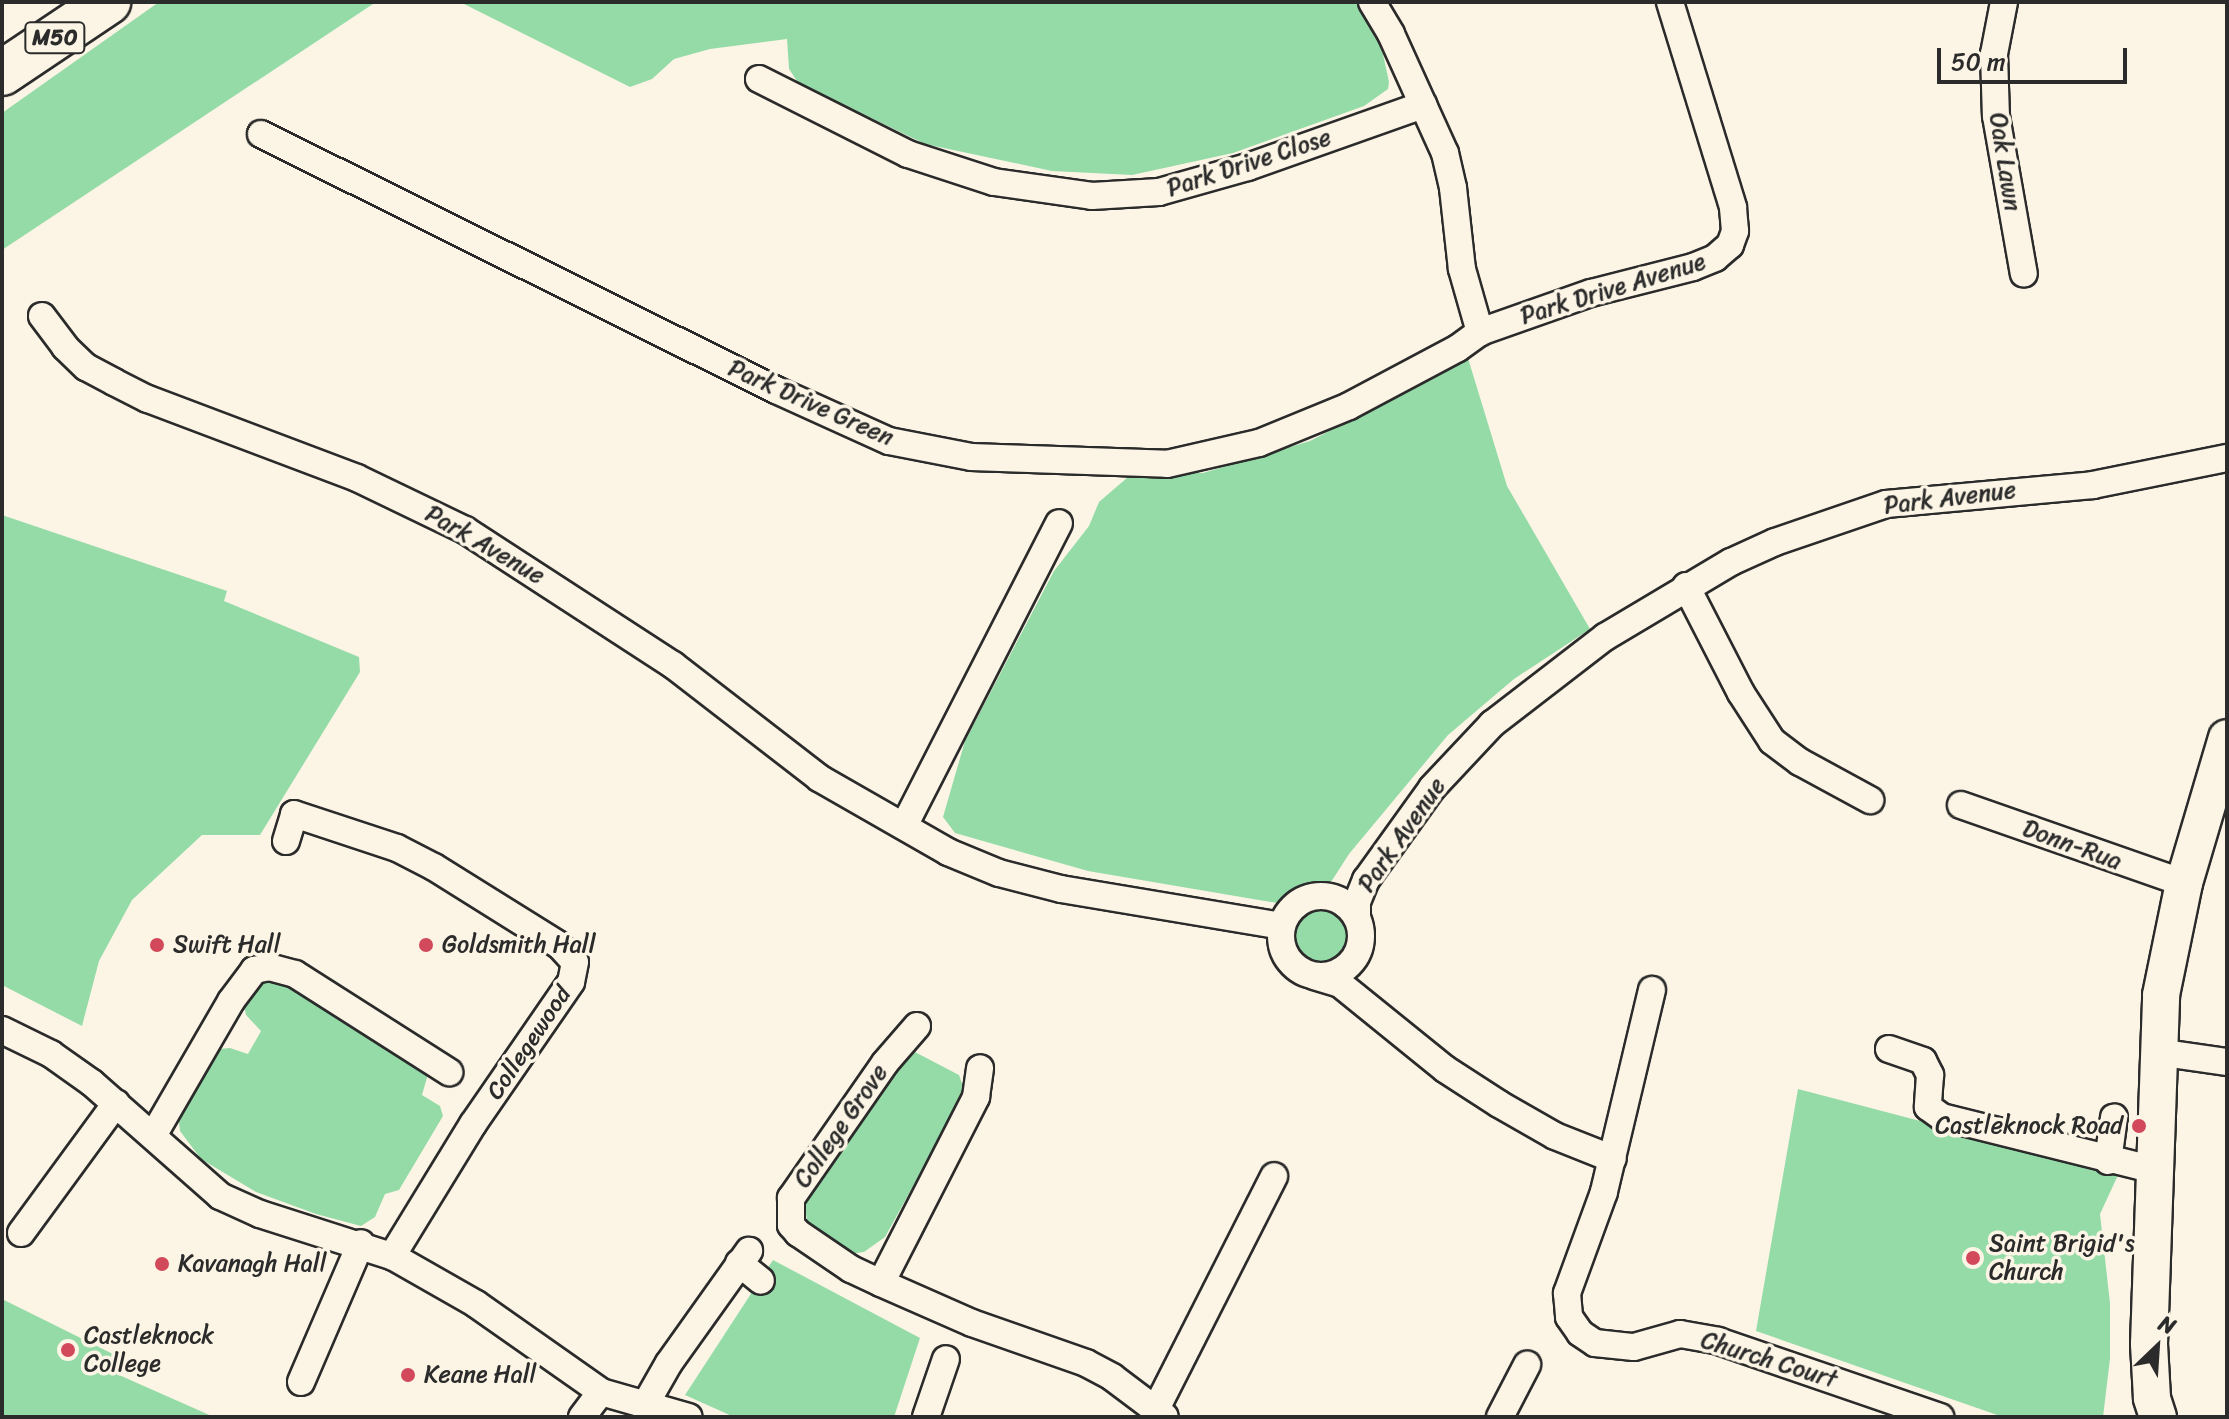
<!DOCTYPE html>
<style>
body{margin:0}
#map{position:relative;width:2229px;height:1419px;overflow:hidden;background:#fcf5e5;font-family:Sriracha,sans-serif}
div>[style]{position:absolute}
.green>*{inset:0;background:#95dba8}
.round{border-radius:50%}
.roads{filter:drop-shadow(2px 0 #2b2b2b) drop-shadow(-2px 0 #2b2b2b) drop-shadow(0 2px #2b2b2b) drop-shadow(0 -2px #2b2b2b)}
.minor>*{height:26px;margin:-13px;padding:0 13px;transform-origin:13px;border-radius:13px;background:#fcf5e5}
.minor>.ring{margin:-13px;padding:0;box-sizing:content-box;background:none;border:26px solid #fcf5e5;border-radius:50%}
.secondary>*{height:36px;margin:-18px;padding:0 18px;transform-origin:18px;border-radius:18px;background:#fcf5e5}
.motorway>*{height:44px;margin:-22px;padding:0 22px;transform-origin:22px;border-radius:22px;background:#fcf5e5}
.dots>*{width:22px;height:22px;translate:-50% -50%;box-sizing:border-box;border:4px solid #fcf5e5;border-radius:50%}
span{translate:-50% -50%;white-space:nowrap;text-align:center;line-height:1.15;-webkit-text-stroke:7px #fcf5e5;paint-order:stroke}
.shield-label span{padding:2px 6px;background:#fcf5e5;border:2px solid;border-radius:6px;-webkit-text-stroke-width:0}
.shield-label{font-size:22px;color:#2b2b2b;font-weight:700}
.street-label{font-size:24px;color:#2b2b2b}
.poi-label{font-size:24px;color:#2b2b2b}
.left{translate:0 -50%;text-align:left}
.right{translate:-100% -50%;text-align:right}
.frame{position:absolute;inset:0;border:4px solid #2b2b2b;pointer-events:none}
.north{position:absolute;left:2117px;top:1307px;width:80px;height:80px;-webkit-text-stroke:6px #fcf5e5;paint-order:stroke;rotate:25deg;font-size:22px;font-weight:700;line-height:32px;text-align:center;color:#2b2b2b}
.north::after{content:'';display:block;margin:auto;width:28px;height:36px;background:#2b2b2b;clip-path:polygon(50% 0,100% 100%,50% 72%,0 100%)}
.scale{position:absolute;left:1937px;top:48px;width:190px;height:36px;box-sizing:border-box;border:4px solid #2b2b2b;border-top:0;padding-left:10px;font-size:24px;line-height:28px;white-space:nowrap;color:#2b2b2b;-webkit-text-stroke:6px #fcf5e5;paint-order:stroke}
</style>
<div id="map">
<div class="green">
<i style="clip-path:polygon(159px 2px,376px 2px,2px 250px,2px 113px)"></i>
<i style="clip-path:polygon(460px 2px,1357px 2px,1381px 45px,1389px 82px,1388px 89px,1364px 106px,1233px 153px,1132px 175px,1052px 171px,925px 144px,809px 88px,797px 81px,789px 69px,787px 39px,710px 49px,674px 59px,652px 79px,630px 87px)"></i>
<i style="clip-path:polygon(1467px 355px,1507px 486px,1590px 629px,1514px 679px,1448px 735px,1349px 854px,1331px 882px,1283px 904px,1088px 871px,955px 833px,943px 817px,965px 741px,1054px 571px,1089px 526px,1099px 502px,1135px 471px,1203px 473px,1310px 441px,1437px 375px)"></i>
<i style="clip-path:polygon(2px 515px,227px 591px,224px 601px,359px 657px,360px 672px,260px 835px,202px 835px,132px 900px,99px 961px,82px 1026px,2px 985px)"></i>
<i class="round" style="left:1293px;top:909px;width:58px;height:58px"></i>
<i style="clip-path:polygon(279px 979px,428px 1074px,422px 1095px,440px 1106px,443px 1116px,399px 1190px,385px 1194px,375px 1217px,361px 1226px,316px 1214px,256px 1192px,201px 1159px,180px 1131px,178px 1114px,210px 1056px,219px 1049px,230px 1048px,248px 1054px,261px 1031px,246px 1015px,243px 1002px,260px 981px)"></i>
<i style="clip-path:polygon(913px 1051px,959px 1075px,965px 1092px,885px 1237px,864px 1252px,843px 1255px,808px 1225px,804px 1203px,824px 1166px,907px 1054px)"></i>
<i style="clip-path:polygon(1798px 1089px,2119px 1173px,2100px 1214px,2110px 1303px,2110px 1359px,2103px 1417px,2003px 1417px,1756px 1331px)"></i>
<i style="clip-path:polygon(773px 1260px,920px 1338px,894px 1417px,734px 1417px,685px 1395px)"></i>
<i style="clip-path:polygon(2px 1299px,117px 1356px,110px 1371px,214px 1417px,2px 1417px)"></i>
</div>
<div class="roads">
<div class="minor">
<i style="left:1372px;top:2px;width:37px;rotate:59deg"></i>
<i style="left:1391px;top:34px;width:131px;rotate:65.6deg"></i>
<i style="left:1445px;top:153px;width:36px;rotate:77deg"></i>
<i style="left:1453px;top:188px;width:81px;rotate:83.7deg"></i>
<i style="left:1462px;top:269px;width:66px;rotate:74.1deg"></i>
<i style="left:2004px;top:2px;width:53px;rotate:100.9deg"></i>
<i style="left:1994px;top:54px;width:62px;rotate:88.2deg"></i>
<i style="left:1996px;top:116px;width:160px;rotate:80deg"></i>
<i style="left:759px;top:79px;width:167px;rotate:26.7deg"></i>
<i style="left:908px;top:154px;width:90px;rotate:18deg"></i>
<i style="left:994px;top:182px;width:99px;rotate:8.1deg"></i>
<i style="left:1092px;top:196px;width:67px;rotate:-3.4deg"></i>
<i style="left:1159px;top:192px;width:92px;rotate:-15.7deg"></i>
<i style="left:1248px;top:167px;width:186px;rotate:-19.5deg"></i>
<i style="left:261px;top:134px;width:575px;rotate:26.43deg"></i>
<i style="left:776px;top:390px;width:124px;rotate:24.3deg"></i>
<i style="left:889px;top:441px;width:84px;rotate:11deg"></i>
<i style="left:971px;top:457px;width:196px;rotate:2deg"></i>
<i style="left:1167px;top:464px;width:94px;rotate:-12.9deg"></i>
<i style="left:1259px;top:443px;width:97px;rotate:-22.3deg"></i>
<i style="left:1349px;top:406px;width:123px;rotate:-28deg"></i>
<i style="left:1458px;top:348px;width:27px;rotate:-36deg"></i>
<i style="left:1480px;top:332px;width:118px;rotate:-19.4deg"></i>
<i style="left:1591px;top:293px;width:105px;rotate:-14.3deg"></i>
<i style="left:1693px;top:267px;width:24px;rotate:-22deg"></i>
<i style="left:1715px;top:258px;width:20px;rotate:-41deg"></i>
<i style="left:1730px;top:245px;width:15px;rotate:-70deg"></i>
<i style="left:1735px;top:231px;width:24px;rotate:-95deg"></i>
<i style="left:1733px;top:207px;width:214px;rotate:-107.1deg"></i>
<i style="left:42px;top:316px;width:39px;rotate:53deg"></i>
<i style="left:65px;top:347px;width:29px;rotate:44deg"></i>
<i style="left:86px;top:367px;width:32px;rotate:28deg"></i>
<i style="left:114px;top:382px;width:38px;rotate:27deg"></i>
<i style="left:148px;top:399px;width:223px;rotate:20.7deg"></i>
<i style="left:357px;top:478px;width:120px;rotate:25.7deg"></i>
<i style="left:465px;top:530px;width:248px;rotate:33deg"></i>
<i style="left:673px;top:665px;width:185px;rotate:37.7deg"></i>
<i style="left:819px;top:778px;width:149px;rotate:29.8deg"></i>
<i style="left:948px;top:852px;width:55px;rotate:22.4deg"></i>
<i style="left:999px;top:873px;width:64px;rotate:14.5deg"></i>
<i style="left:1061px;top:889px;width:224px;rotate:9.5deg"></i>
<i style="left:1686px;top:586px;width:120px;rotate:62.8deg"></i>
<i style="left:1741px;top:693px;width:57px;rotate:57.1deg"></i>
<i style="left:1772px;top:741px;width:35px;rotate:37deg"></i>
<i style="left:1800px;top:762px;width:80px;rotate:28.5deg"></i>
<i style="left:1961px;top:805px;width:236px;rotate:19.3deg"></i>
<i style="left:904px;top:826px;width:340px;rotate:-62.9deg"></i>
<i style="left:286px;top:841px;width:28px;rotate:-73deg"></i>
<i style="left:294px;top:814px;width:108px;rotate:18.3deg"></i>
<i style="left:397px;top:848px;width:42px;rotate:27.2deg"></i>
<i style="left:434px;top:867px;width:147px;rotate:32deg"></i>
<i style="left:559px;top:945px;width:23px;rotate:47deg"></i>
<i style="left:575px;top:962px;width:20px;rotate:101deg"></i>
<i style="left:571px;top:982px;width:173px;rotate:124.6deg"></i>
<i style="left:473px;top:1124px;width:155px;rotate:121.5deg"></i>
<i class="ring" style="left:1281px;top:896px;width:54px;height:54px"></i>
<i style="left:1357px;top:915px;width:13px;rotate:-90deg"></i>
<i style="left:1357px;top:902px;width:24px;rotate:-68deg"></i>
<i style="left:1366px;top:880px;width:113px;rotate:-54.3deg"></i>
<i style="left:1432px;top:788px;width:88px;rotate:-46.8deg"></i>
<i style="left:1492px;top:724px;width:143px;rotate:-37.6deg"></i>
<i style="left:1605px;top:637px;width:147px;rotate:-30.8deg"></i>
<i style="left:1731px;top:562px;width:48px;rotate:-24.4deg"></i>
<i style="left:1775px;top:542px;width:117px;rotate:-18.9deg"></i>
<i style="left:1886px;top:504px;width:208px;rotate:-5.2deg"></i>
<i style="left:2093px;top:485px;width:137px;rotate:-11.4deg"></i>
<i style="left:1314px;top:976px;width:27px;rotate:17deg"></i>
<i style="left:1340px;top:984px;width:135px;rotate:39deg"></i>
<i style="left:1445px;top:1069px;width:64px;rotate:32.9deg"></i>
<i style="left:1499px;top:1104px;width:64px;rotate:29.7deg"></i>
<i style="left:1555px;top:1136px;width:62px;rotate:21.6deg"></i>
<i style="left:1652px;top:990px;width:208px;rotate:103.4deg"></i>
<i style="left:1604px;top:1192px;width:108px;rotate:110.1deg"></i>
<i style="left:1567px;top:1293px;width:24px;rotate:85deg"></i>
<i style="left:1569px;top:1317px;width:19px;rotate:55deg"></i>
<i style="left:1580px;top:1333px;width:18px;rotate:34deg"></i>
<i style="left:1595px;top:1343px;width:39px;rotate:6deg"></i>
<i style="left:1634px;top:1347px;width:48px;rotate:-15.8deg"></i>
<i style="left:1680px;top:1334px;width:39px;rotate:10deg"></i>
<i style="left:1718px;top:1341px;width:235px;rotate:18.9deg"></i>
<i style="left:917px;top:1026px;width:49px;rotate:130.9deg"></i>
<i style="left:885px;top:1063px;width:165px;rotate:124.8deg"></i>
<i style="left:791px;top:1198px;width:27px;rotate:90deg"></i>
<i style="left:791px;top:1225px;width:11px;rotate:49deg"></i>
<i style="left:798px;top:1233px;width:64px;rotate:34.2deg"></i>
<i style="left:851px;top:1269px;width:33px;rotate:25deg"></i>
<i style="left:881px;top:1283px;width:209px;rotate:-62.9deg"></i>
<i style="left:976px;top:1097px;width:29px;rotate:-82deg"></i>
<i style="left:2px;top:1030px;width:55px;rotate:26.1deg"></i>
<i style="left:51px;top:1054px;width:50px;rotate:35.3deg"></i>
<i style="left:92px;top:1083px;width:171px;rotate:41.4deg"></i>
<i style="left:220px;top:1196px;width:44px;rotate:24.2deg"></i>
<i style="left:260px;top:1214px;width:139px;rotate:17.7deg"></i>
<i style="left:392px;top:1256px;width:97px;rotate:29.7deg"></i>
<i style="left:476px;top:1304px;width:153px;rotate:35.1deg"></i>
<i style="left:601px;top:1392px;width:91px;rotate:15.9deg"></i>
<i style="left:1889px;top:1049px;width:36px;rotate:19deg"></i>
<i style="left:1923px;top:1061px;width:16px;rotate:63deg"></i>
<i style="left:1930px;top:1075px;width:32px;rotate:94deg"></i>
<i style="left:1928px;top:1107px;width:17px;rotate:36deg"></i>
<i style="left:1942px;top:1117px;width:219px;rotate:14deg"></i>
<i style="left:2157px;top:1052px;width:71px;rotate:8.1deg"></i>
<i style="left:154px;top:1134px;width:154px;rotate:-59.9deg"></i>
<i style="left:231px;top:1001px;width:39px;rotate:-53deg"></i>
<i style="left:254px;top:970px;width:15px;rotate:-11deg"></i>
<i style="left:269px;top:967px;width:27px;rotate:15deg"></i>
<i style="left:295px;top:974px;width:183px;rotate:32.5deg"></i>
<i style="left:2108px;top:1161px;width:44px;rotate:-82.2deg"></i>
<i style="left:21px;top:1233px;width:161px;rotate:-53.8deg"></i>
<i style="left:739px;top:1263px;width:28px;rotate:39deg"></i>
<i style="left:881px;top:1283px;width:99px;rotate:23.7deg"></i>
<i style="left:972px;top:1323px;width:121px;rotate:19.3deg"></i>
<i style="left:1086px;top:1363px;width:30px;rotate:28deg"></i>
<i style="left:1112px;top:1377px;width:66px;rotate:37deg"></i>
<i style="left:301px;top:1382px;width:151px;rotate:-66.7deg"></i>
<i style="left:645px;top:1405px;width:48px;rotate:-60.3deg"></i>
<i style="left:669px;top:1363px;width:138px;rotate:-54.5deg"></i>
<i style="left:1156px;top:1409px;width:261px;rotate:-63.1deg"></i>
<i style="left:582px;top:1417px;width:31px;rotate:-53deg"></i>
<i style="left:926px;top:1417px;width:61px;rotate:-71deg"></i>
<i style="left:1500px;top:1417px;width:59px;rotate:-62.6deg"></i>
</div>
<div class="secondary">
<i style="left:2158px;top:1417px;width:20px;rotate:-108deg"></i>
<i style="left:2152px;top:1398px;width:54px;rotate:-93.2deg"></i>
<i style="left:2149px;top:1344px;width:349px;rotate:-88deg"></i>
<i style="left:2161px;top:995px;width:114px;rotate:-78.4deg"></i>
<i style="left:2184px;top:883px;width:151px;rotate:-73.5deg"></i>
</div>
<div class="motorway">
<i style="left:2px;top:73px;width:128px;rotate:-33.8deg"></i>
</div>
</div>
<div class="dots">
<i style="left:157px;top:945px;background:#d1495b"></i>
<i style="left:426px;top:945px;background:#d1495b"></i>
<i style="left:2139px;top:1126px;background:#d1495b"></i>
<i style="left:1973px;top:1258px;background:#d1495b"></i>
<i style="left:162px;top:1264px;background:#d1495b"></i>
<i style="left:68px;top:1350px;background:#d1495b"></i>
<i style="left:408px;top:1375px;background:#d1495b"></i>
</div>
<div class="shield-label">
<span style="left:55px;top:38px">M50</span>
</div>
<div class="street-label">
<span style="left:2005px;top:162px;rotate:81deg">Oak Lawn</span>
<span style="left:1249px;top:163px;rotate:-18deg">Park Drive Close</span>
<span style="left:1613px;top:289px;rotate:-17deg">Park Drive Avenue</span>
<span style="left:811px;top:403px;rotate:24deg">Park Drive Green</span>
<span style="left:1950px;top:498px;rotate:-7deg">Park Avenue</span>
<span style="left:485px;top:545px;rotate:30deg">Park Avenue</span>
<span style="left:1402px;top:835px;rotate:-55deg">Park Avenue</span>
<span style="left:2072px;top:845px;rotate:20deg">Donn-Rua</span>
<span style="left:529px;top:1043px;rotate:-56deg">Collegewood</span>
<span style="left:841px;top:1126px;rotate:-55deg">College Grove</span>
<span style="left:1769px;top:1360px;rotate:17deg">Church Court</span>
</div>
<div class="poi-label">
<span class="left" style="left:173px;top:945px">Swift Hall</span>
<span class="left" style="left:442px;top:945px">Goldsmith Hall</span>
<span class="right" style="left:2123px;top:1126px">Castleknock Road</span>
<span class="left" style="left:1989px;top:1258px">Saint Brigid's<br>Church</span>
<span class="left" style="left:178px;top:1264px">Kavanagh Hall</span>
<span class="left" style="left:84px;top:1350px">Castleknock<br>College</span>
<span class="left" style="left:424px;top:1375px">Keane Hall</span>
</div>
<div class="frame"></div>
<div class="north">N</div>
<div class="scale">50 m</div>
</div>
